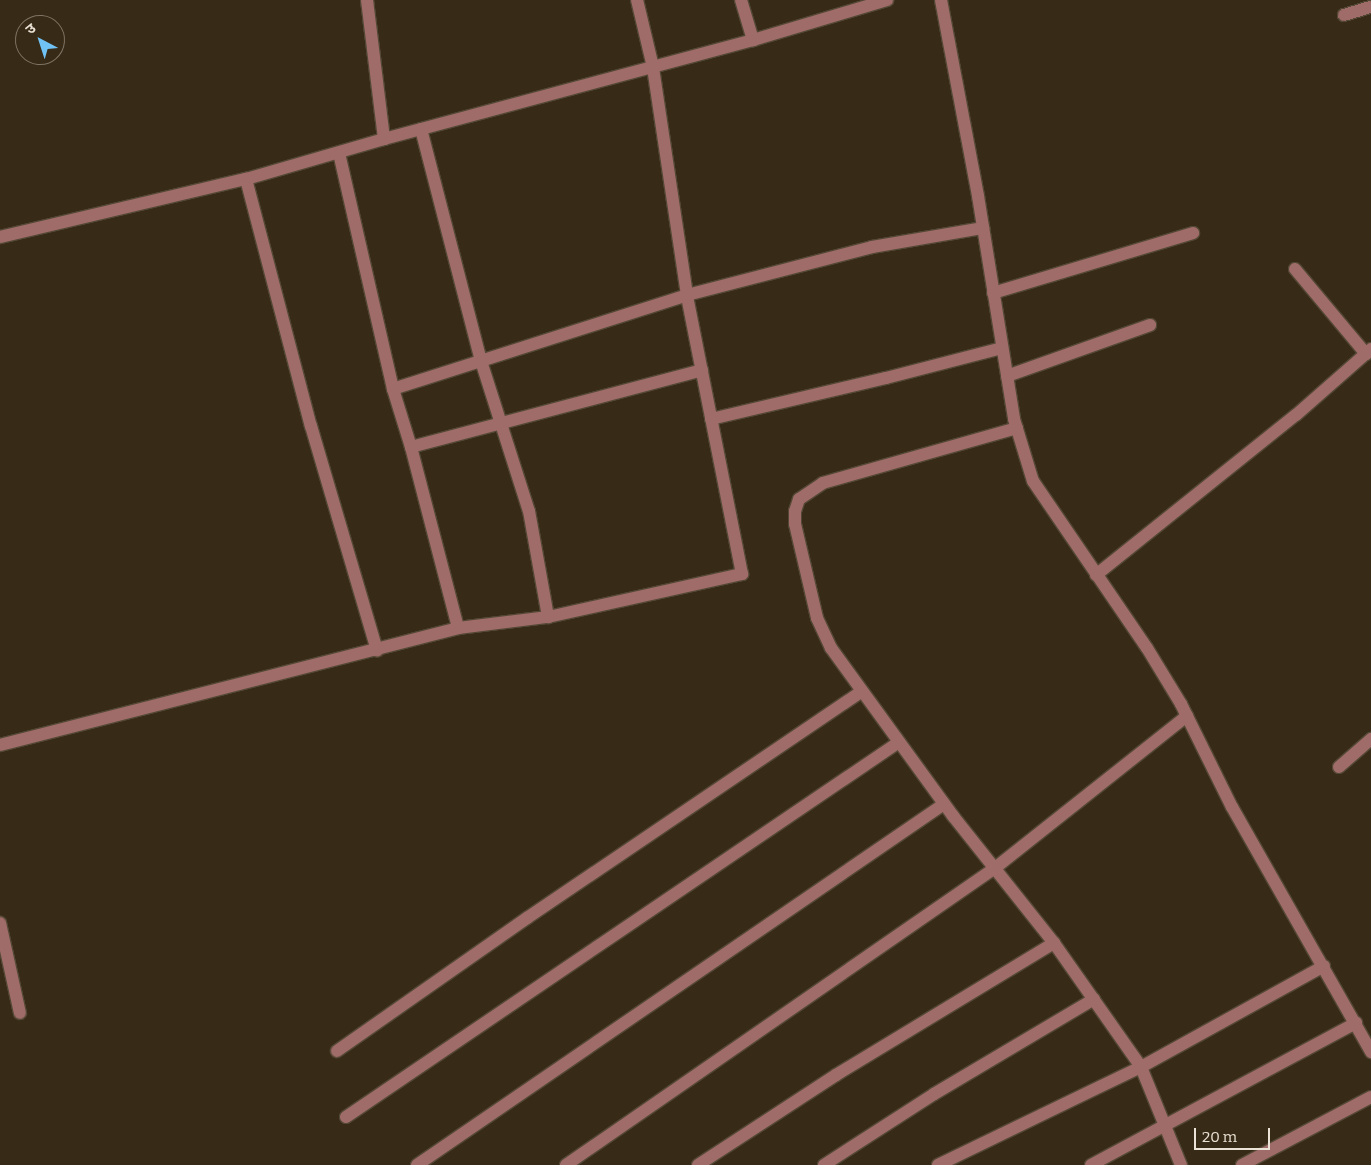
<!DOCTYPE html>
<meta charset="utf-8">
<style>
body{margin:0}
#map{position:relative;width:1371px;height:1165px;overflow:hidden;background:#372a16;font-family:Bitter,"Noto Sans Devanagari",serif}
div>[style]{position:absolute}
.roads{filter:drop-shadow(1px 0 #544835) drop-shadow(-1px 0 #544835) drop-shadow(0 1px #544835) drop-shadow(0 -1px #544835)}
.minor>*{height:12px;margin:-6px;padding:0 6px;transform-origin:6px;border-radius:6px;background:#a06c69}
span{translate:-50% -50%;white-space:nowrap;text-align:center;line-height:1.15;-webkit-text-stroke:5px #372a16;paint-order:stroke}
.north{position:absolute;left:15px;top:15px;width:50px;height:50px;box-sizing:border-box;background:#372a16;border:1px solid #7f7463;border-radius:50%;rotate:320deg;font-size:14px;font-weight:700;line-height:20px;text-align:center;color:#ebe3d6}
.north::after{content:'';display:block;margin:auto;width:18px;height:22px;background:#70c1f4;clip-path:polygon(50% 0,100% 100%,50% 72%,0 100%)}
.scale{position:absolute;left:1194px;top:1128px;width:76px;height:22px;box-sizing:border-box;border:2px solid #ebe3d6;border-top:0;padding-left:6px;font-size:15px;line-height:18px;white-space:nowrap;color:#ebe3d6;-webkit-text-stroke:4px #372a16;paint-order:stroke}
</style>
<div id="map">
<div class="roads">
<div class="minor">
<i style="left:367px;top:0;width:140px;rotate:83deg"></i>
<i style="left:741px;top:0;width:42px;rotate:73.3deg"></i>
<i style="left:941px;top:0;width:199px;rotate:79.3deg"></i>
<i style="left:978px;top:196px;width:226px;rotate:80.8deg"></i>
<i style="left:1014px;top:419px;width:65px;rotate:73deg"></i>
<i style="left:1033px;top:481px;width:202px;rotate:55.7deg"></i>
<i style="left:1147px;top:648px;width:66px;rotate:58.7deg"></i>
<i style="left:1181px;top:704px;width:115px;rotate:63.7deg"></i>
<i style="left:1232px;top:807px;width:282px;rotate:60.4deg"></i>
<i style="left:1344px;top:15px;width:28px;rotate:-17deg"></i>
<i style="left:421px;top:129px;width:240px;rotate:75.5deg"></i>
<i style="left:481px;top:361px;width:157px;rotate:72.3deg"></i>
<i style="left:529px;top:511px;width:108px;rotate:79.8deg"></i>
<i style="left:339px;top:153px;width:242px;rotate:77.1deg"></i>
<i style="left:393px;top:389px;width:61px;rotate:72.8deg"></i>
<i style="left:411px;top:447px;width:187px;rotate:75.4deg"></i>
<i style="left:246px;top:179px;width:255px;rotate:75.3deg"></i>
<i style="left:311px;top:426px;width:234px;rotate:73.6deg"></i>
<i style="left:0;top:237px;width:253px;rotate:-13.3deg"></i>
<i style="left:246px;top:179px;width:144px;rotate:-16.2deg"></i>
<i style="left:384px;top:139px;width:382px;rotate:-15deg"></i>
<i style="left:753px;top:40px;width:140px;rotate:-16.6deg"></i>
<i style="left:1295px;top:269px;width:111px;rotate:50.1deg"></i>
<i style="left:993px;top:293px;width:209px;rotate:-16.7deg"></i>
<i style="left:1007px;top:376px;width:152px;rotate:-19.6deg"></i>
<i style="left:393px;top:389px;width:309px;rotate:-17.7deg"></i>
<i style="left:687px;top:295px;width:191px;rotate:-14.5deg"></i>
<i style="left:872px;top:247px;width:113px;rotate:-9.7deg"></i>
<i style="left:711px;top:419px;width:180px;rotate:-13.2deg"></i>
<i style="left:886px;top:378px;width:120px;rotate:-14.5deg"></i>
<i style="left:1017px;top:428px;width:202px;rotate:164.2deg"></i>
<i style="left:823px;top:483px;width:29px;rotate:146deg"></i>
<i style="left:799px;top:499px;width:13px;rotate:108deg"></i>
<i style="left:795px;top:511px;width:13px;rotate:90deg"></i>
<i style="left:795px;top:524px;width:97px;rotate:76.8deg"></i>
<i style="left:817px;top:618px;width:33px;rotate:65deg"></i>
<i style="left:831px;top:648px;width:208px;rotate:54deg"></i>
<i style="left:953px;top:816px;width:162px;rotate:51.5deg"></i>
<i style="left:1054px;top:943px;width:151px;rotate:54.9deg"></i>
<i style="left:1141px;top:1067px;width:106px;rotate:67.8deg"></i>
<i style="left:411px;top:447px;width:301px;rotate:-14.8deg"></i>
<i style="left:1096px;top:575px;width:256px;rotate:-38.7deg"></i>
<i style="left:1296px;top:415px;width:100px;rotate:-41.3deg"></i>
<i style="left:0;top:745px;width:473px;rotate:-14.3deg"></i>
<i style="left:458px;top:628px;width:91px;rotate:-7deg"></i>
<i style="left:548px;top:617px;width:199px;rotate:-12.5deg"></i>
<i style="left:742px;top:574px;width:284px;rotate:-101.2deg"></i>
<i style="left:687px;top:295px;width:231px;rotate:-98.5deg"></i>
<i style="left:653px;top:67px;width:69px;rotate:-103.4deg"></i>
<i style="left:1339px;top:767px;width:43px;rotate:-41.2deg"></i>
<i style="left:0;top:923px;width:92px;rotate:77.5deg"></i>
<i style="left:337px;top:1051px;width:232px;rotate:-35deg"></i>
<i style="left:527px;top:918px;width:403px;rotate:-34.1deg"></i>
<i style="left:346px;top:1117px;width:668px;rotate:-34.14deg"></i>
<i style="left:417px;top:1165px;width:639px;rotate:-34.41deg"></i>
<i style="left:566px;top:1165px;width:522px;rotate:-34.7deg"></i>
<i style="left:995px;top:868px;width:245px;rotate:-38.4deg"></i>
<i style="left:698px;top:1165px;width:165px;rotate:-33.1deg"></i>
<i style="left:836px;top:1075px;width:255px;rotate:-31.2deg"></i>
<i style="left:824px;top:1165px;width:131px;rotate:-32.8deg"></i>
<i style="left:934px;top:1094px;width:186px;rotate:-30.7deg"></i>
<i style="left:938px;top:1165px;width:225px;rotate:-25.8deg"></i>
<i style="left:1141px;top:1067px;width:209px;rotate:-28.9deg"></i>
<i style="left:1091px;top:1165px;width:301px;rotate:-28.2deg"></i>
<i style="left:1242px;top:1165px;width:146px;rotate:-27.8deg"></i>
</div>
</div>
<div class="north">उ</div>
<div class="scale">20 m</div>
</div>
